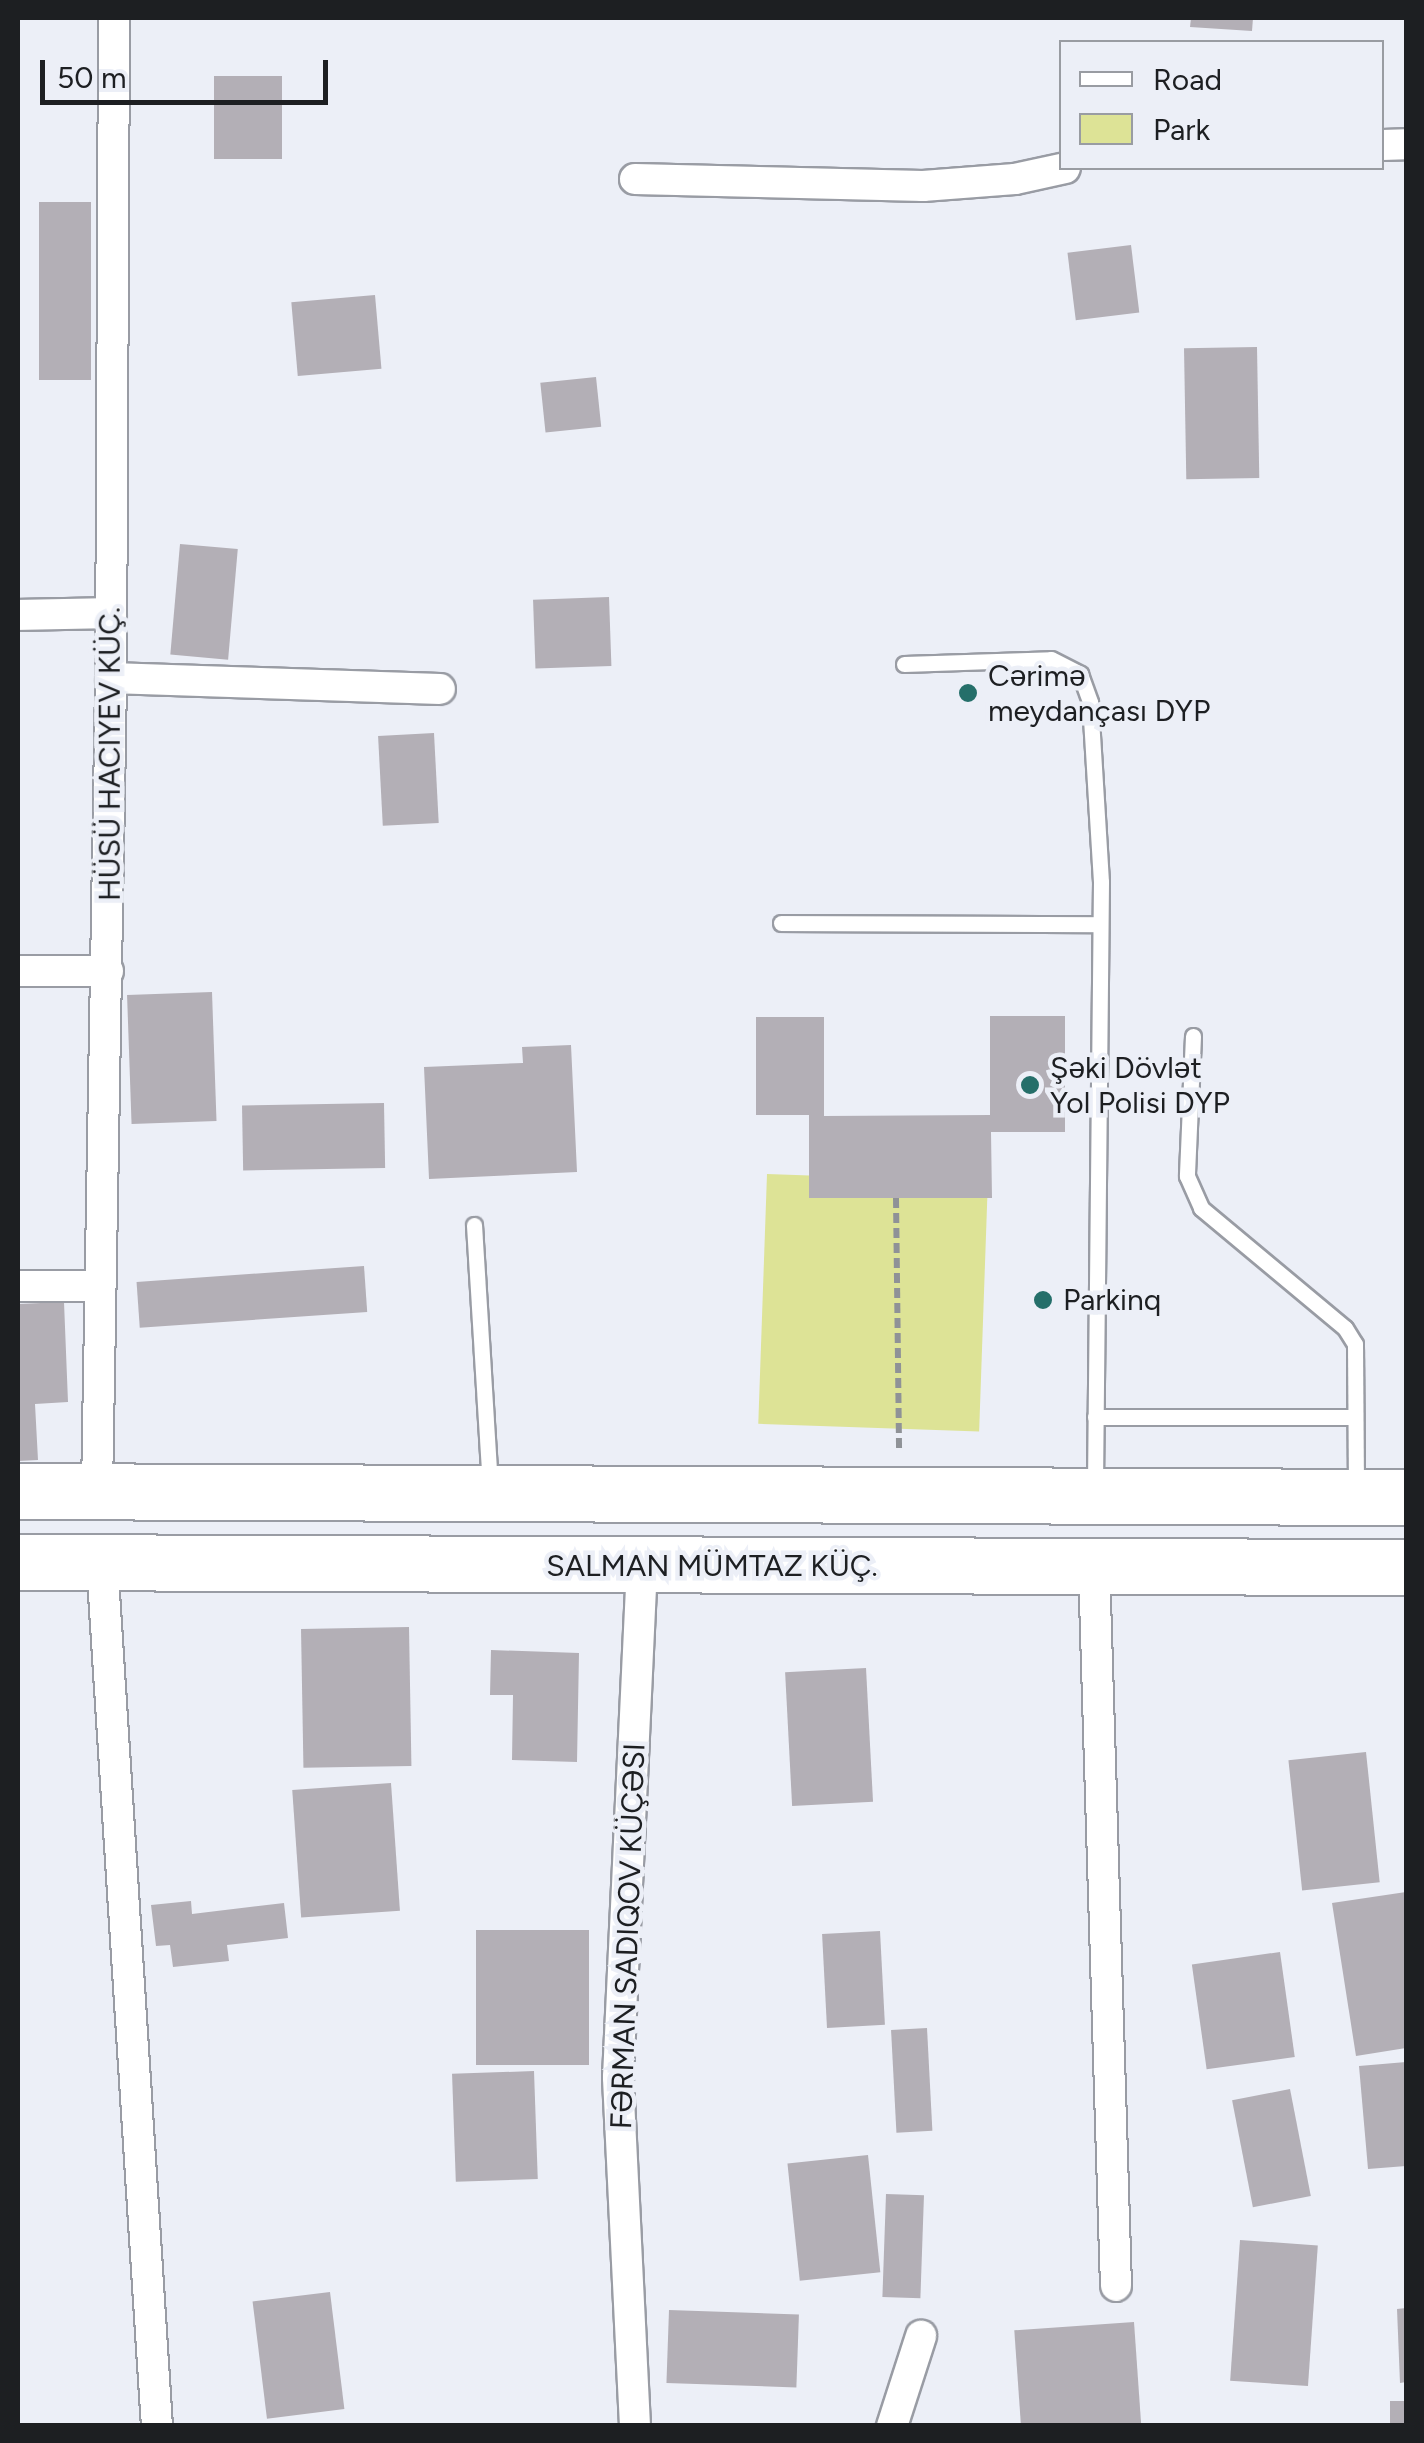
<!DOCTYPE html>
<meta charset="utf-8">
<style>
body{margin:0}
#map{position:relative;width:1424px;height:2443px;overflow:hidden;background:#eceff7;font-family:Figtree,sans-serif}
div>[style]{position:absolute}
.green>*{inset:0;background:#dde396;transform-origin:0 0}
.building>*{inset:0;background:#b3afb6;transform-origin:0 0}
.path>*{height:6px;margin-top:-3px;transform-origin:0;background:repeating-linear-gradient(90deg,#8f9297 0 10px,transparent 0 15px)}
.roads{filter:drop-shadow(2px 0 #999ca4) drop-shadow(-2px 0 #999ca4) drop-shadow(0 2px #999ca4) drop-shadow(0 -2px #999ca4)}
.lane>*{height:15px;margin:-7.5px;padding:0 7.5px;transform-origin:7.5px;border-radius:7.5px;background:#fff}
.street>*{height:30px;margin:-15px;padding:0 15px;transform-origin:15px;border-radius:15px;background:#fff}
.highway>*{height:55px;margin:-27.5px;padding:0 27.5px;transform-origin:27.5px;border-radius:27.5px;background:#fff}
.dots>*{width:28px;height:28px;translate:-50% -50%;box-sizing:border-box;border:5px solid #eceff7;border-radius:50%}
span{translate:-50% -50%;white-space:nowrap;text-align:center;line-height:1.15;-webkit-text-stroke:9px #eceff7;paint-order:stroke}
.poi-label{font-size:30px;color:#1d1f22}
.left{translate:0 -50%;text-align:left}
.street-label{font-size:30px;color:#1d1f22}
.frame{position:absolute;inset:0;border:20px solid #1d1f22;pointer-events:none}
.legend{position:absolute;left:1059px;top:40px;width:325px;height:130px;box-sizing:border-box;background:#eceff7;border:2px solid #999ca2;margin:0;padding:12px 18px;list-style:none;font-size:30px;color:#1d1f22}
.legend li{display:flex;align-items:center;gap:20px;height:50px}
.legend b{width:50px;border:2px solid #999ca2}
.scale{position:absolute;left:40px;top:60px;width:288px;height:45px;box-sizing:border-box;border:5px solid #1d1f22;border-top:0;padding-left:12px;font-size:30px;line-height:35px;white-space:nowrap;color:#1d1f22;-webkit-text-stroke:8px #eceff7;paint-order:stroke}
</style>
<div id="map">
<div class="green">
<i style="left:767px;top:1174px;width:221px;height:250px;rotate:2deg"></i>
</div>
<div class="building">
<i style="clip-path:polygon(1191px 18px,1253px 18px,1252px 31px,1190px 27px)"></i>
<i style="left:282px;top:76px;width:83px;height:68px;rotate:90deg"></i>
<i style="left:39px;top:202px;width:52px;height:178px"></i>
<i style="left:1131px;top:245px;width:68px;height:64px;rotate:83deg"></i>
<i style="left:375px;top:295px;width:74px;height:84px;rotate:85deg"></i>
<i style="left:1257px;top:347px;width:131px;height:73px;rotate:89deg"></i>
<i style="left:596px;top:377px;width:50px;height:56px;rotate:84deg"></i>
<i style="left:180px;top:544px;width:58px;height:111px;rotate:5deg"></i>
<i style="left:609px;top:597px;width:69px;height:76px;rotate:88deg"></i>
<i style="left:434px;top:733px;width:90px;height:56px;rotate:87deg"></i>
<i style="left:212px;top:992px;width:129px;height:85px;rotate:88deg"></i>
<i style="clip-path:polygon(990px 1016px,1065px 1016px,1065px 1132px,991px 1132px,992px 1198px,809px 1198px,809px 1115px,756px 1115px,756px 1017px,824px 1017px,824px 1116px,990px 1115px)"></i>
<i style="clip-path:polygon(571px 1045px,577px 1172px,429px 1179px,424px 1067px,523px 1063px,522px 1047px)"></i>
<i style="left:384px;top:1103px;width:65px;height:142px;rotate:89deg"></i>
<i style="left:364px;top:1266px;width:46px;height:228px;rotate:86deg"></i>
<i style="clip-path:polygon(64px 1302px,68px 1402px,35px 1404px,38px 1460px,18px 1461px,18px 1304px)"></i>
<i style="left:409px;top:1627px;width:139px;height:108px;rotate:89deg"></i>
<i style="clip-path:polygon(491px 1650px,579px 1653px,577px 1762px,512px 1760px,513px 1695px,490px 1695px)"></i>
<i style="left:866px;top:1668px;width:134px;height:81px;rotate:87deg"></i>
<i style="left:1366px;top:1752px;width:131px;height:78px;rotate:84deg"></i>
<i style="left:391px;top:1783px;width:128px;height:99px;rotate:86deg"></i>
<i style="clip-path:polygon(1406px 1892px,1406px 2048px,1356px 2056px,1332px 1903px)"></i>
<i style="clip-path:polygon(191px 1901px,192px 1914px,284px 1903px,288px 1938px,227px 1945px,229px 1961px,173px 1967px,170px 1945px,156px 1946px,151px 1905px)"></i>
<i style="left:476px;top:1930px;width:113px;height:135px"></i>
<i style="left:880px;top:1931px;width:94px;height:58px;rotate:87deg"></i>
<i style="left:1280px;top:1952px;width:106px;height:89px;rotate:82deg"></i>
<i style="left:927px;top:2028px;width:103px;height:36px;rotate:87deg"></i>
<i style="clip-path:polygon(1406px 2062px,1406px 2166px,1368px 2169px,1359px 2066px)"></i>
<i style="left:534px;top:2071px;width:108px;height:82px;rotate:88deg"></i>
<i style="left:1290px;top:2089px;width:109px;height:59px;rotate:79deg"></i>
<i style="left:868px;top:2155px;width:118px;height:81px;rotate:84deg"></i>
<i style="left:886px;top:2194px;width:38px;height:103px;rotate:2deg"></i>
<i style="left:1240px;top:2240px;width:78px;height:141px;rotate:4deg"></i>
<i style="left:330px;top:2292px;width:118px;height:78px;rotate:83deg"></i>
<i style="clip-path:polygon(1406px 2308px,1406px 2382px,1400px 2383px,1397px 2309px)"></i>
<i style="left:669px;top:2310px;width:130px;height:73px;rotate:2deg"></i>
<i style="left:1134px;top:2322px;width:104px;height:120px;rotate:86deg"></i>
<i style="left:1406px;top:2401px;width:25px;height:16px;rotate:90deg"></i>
</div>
<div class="path">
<i style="left:896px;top:1198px;width:252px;rotate:89.3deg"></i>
</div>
<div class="roads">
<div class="lane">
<i style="left:904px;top:664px;width:147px;rotate:-1.9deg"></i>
<i style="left:1051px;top:659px;width:33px;rotate:27deg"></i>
<i style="left:1080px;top:674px;width:30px;rotate:70deg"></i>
<i style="left:1090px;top:702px;width:180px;rotate:86.5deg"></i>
<i style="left:1101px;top:882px;width:606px;rotate:90.57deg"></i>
<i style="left:781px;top:923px;width:319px;rotate:0.2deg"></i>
<i style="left:1193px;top:1036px;width:140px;rotate:92.5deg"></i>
<i style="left:1187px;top:1176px;width:35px;rotate:66deg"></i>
<i style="left:1201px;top:1208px;width:187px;rotate:39.8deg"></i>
<i style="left:1345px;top:1328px;width:19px;rotate:58deg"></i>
<i style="left:1355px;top:1344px;width:145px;rotate:89.6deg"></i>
<i style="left:474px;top:1225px;width:260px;rotate:86.5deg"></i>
<i style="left:1095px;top:1417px;width:259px"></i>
</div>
<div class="street">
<i style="left:1382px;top:145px;width:24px;rotate:-2deg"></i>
<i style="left:635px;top:179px;width:288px;rotate:1.4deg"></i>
<i style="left:923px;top:186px;width:92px;rotate:-4.4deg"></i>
<i style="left:1015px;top:179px;width:51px;rotate:-12.4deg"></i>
<i style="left:18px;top:615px;width:93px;rotate:-1.2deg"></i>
<i style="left:111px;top:678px;width:329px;rotate:1.9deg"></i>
<i style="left:18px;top:971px;width:90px"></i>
<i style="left:18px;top:1286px;width:82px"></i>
<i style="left:97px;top:1491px;width:813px;rotate:-89.01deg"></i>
<i style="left:111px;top:678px;width:660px;rotate:-89.74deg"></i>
<i style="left:102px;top:1562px;width:866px;rotate:86.36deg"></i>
<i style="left:1094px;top:1567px;width:719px;rotate:88.25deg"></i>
<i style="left:635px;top:2426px;width:349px;rotate:-92.8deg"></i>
<i style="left:618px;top:2077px;width:511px;rotate:-87.31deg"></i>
<i style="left:892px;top:2426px;width:95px;rotate:-72.1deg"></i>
</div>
<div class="highway">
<i style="left:18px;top:1491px;width:1388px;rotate:0.25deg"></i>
<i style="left:18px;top:1562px;width:1388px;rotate:0.21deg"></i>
</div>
</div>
<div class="dots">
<i style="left:968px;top:693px;background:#256f6a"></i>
<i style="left:1030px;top:1085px;background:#256f6a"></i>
<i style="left:1043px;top:1300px;background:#256f6a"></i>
</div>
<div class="poi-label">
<span class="left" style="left:988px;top:693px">Cərimə<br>meydançası DYP</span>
<span class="left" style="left:1050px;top:1085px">Şəki Dövlət<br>Yol Polisi DYP</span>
<span class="left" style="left:1063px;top:1300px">Parkinq</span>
</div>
<div class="street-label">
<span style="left:110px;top:754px;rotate:-90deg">HÜSÜ HACIYEV KÜÇ.</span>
<span style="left:712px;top:1566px">SALMAN MÜMTAZ KÜÇ.</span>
<span style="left:628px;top:1936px;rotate:-88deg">FƏRMAN SADIQOV KÜÇƏSI</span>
</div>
<div class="frame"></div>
<ul class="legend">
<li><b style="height:12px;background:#fff"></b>Road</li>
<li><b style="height:28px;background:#dde396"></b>Park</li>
</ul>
<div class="scale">50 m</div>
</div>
